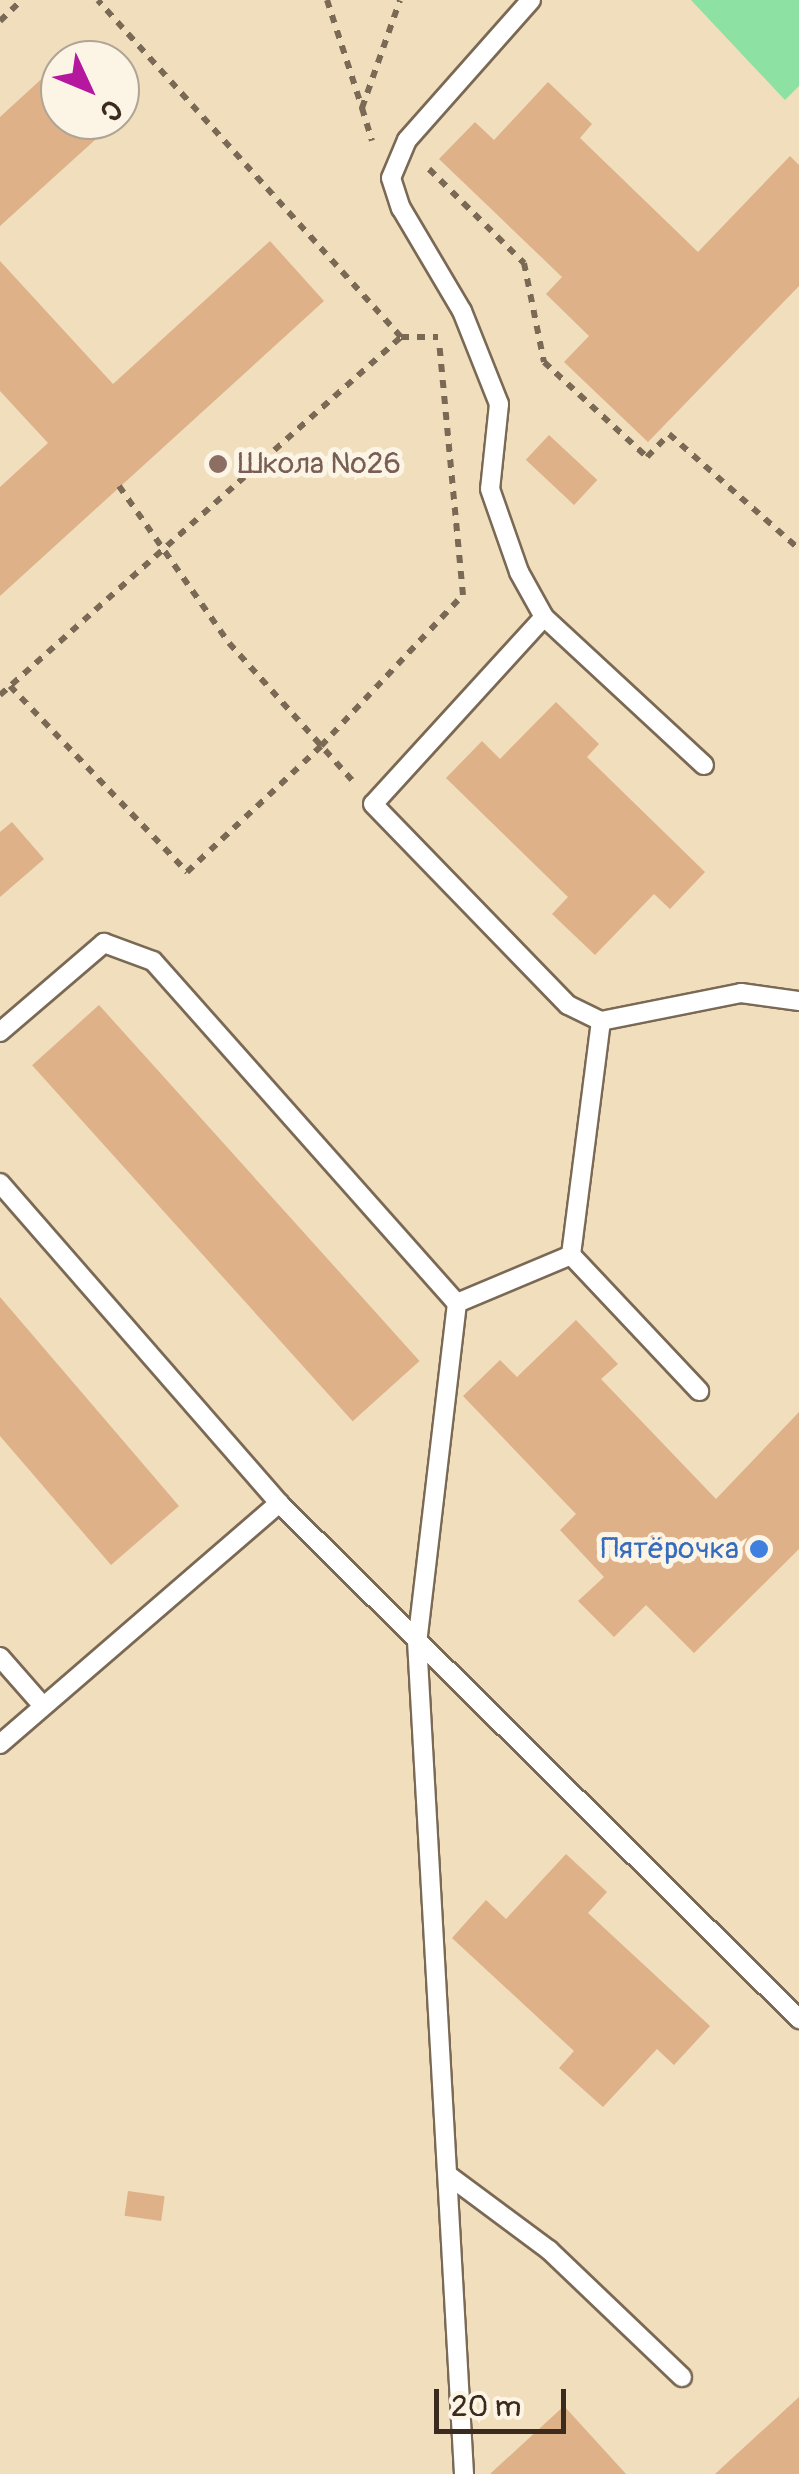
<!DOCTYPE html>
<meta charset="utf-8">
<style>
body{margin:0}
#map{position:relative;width:799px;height:2474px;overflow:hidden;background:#f0debc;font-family:Pangolin,sans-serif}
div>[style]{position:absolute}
.green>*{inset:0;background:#8ce1a3}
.building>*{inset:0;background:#deb189;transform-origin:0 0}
.path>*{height:6px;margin-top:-3px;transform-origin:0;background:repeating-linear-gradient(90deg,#7a6955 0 8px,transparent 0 16px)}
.roads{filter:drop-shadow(2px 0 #7a6955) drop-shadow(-2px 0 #7a6955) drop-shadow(0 2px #7a6955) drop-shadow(0 -2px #7a6955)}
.service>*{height:18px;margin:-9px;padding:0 9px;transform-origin:9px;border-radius:9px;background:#fff}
.dots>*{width:28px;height:28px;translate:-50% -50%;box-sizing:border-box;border:5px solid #fcf5e5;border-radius:50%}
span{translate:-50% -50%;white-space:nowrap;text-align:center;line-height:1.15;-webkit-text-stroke:10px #fcf5e5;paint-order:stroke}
.education-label{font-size:30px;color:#785e54}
.left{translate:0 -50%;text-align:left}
.shop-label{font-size:30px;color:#366cbe}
.right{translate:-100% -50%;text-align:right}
.north{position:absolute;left:40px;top:40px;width:100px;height:100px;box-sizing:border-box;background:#fcf5e5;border:2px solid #afa495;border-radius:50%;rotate:134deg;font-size:28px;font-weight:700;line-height:40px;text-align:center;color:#3b2a1e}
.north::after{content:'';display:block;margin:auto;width:35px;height:45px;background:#b5179e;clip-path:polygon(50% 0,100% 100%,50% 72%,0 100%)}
.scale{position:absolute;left:434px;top:2389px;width:132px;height:45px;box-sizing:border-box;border:5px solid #3b2a1e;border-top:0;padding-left:12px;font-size:30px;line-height:35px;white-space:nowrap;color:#3b2a1e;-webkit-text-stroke:8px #fcf5e5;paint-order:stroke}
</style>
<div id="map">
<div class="green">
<i style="clip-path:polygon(691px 0,799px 0,799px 86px,785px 100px)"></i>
</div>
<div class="building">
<i style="clip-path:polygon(60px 62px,60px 120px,117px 120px,0 226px,0 117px)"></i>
<i style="clip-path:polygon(548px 82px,592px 124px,580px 138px,698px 252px,790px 156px,799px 165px,799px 286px,648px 442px,564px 362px,589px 336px,546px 294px,562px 277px,439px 159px,475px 122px,494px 140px)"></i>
<i style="clip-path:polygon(270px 241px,324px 301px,0 596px,0 487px,48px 443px,0 391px,0 261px,113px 384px)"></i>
<i style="left:549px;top:435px;width:66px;height:34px;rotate:43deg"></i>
<i style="clip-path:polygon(556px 702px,599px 744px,587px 757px,705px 872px,670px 909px,654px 894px,595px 955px,552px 914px,568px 897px,446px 778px,482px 741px,500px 759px)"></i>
<i style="clip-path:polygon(12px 822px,44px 859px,0 897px,0 832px)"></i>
<i style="left:99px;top:1005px;width:479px;height:90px;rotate:48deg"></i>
<i style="clip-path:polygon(0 1297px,179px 1506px,111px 1565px,0 1436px)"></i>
<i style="clip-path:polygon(576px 1320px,618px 1364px,601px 1379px,716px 1499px,799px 1412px,799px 1549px,694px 1653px,646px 1605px,614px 1637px,578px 1601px,604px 1577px,560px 1530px,576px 1514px,463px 1396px,500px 1360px,517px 1377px)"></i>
<i style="clip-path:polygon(566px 1854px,607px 1892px,588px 1913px,710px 2026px,674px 2065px,657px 2049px,603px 2107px,559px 2068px,574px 2051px,452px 1938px,486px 1900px,506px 1919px)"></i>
<i style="left:128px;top:2191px;width:37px;height:25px;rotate:8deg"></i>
<i style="clip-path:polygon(799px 2397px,799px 2474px,715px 2474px)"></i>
<i style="clip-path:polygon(564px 2406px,626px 2474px,490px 2474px)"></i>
</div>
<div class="path">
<i style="left:327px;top:0;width:114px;rotate:72deg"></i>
<i style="left:362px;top:108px;width:114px;rotate:-70.6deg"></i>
<i style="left:0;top:21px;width:30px;rotate:-44deg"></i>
<i style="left:362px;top:108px;width:34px;rotate:73deg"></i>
<i style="left:429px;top:169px;width:134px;rotate:44.7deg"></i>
<i style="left:524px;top:263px;width:101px;rotate:78.6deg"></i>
<i style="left:544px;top:362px;width:140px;rotate:42.7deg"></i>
<i style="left:647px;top:457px;width:32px;rotate:-46deg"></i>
<i style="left:669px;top:434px;width:174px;rotate:41.5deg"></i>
<i style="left:401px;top:337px;width:37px"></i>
<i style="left:119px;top:486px;width:192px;rotate:55deg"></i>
<i style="left:229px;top:643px;width:184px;rotate:48.1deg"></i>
<i style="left:10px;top:686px;width:257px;rotate:46.4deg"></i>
<i style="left:187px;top:872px;width:184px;rotate:-43.2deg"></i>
<i style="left:321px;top:746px;width:207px;rotate:-46.8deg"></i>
<i style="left:463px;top:595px;width:254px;rotate:-95.4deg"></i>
<i style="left:0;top:695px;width:538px;rotate:-41.76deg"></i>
<i style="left:401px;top:337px;width:453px;rotate:-132deg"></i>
</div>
<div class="roads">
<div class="service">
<i style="left:531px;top:0;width:187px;rotate:131.5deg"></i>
<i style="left:407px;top:140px;width:41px;rotate:112.8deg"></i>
<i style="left:391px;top:178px;width:32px;rotate:72deg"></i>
<i style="left:401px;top:208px;width:120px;rotate:59.4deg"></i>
<i style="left:462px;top:311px;width:100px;rotate:68.3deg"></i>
<i style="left:499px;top:404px;width:85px;rotate:96deg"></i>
<i style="left:490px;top:489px;width:88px;rotate:70.7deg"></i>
<i style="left:519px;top:572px;width:51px;rotate:60.9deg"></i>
<i style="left:544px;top:617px;width:218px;rotate:42.8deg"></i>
<i style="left:544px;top:617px;width:253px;rotate:132.4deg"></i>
<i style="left:373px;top:804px;width:280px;rotate:45.9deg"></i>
<i style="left:568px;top:1005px;width:37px;rotate:26deg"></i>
<i style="left:601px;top:1021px;width:143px;rotate:-11.3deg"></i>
<i style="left:741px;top:993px;width:59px;rotate:7.9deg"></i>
<i style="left:0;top:1032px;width:137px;rotate:-40.6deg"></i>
<i style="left:104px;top:943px;width:52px;rotate:20.2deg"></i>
<i style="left:153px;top:961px;width:458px;rotate:48.4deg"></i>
<i style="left:457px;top:1303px;width:124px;rotate:-22.8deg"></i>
<i style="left:571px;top:1255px;width:187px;rotate:46.7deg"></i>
<i style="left:0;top:1183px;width:425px;rotate:48.9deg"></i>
<i style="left:279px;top:1503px;width:733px;rotate:44.78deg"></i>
<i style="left:571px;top:1255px;width:236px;rotate:-82.7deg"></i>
<i style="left:457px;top:1303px;width:340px;rotate:96.7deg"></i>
<i style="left:417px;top:1641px;width:834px;rotate:86.77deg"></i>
<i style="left:0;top:1657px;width:65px;rotate:48.7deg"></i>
<i style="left:0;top:1744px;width:369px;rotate:-40.8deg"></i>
<i style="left:448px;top:2175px;width:126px;rotate:36.6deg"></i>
<i style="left:549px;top:2250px;width:184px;rotate:43.7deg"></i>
</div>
</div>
<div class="dots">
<i style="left:218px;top:464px;background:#8d6e63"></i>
<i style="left:759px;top:1549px;background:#3f7fe0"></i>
</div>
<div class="education-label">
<span class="left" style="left:238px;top:464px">Школа №26</span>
</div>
<div class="shop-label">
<span class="right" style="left:739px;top:1549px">Пятёрочка</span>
</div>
<div class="north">С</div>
<div class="scale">20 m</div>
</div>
